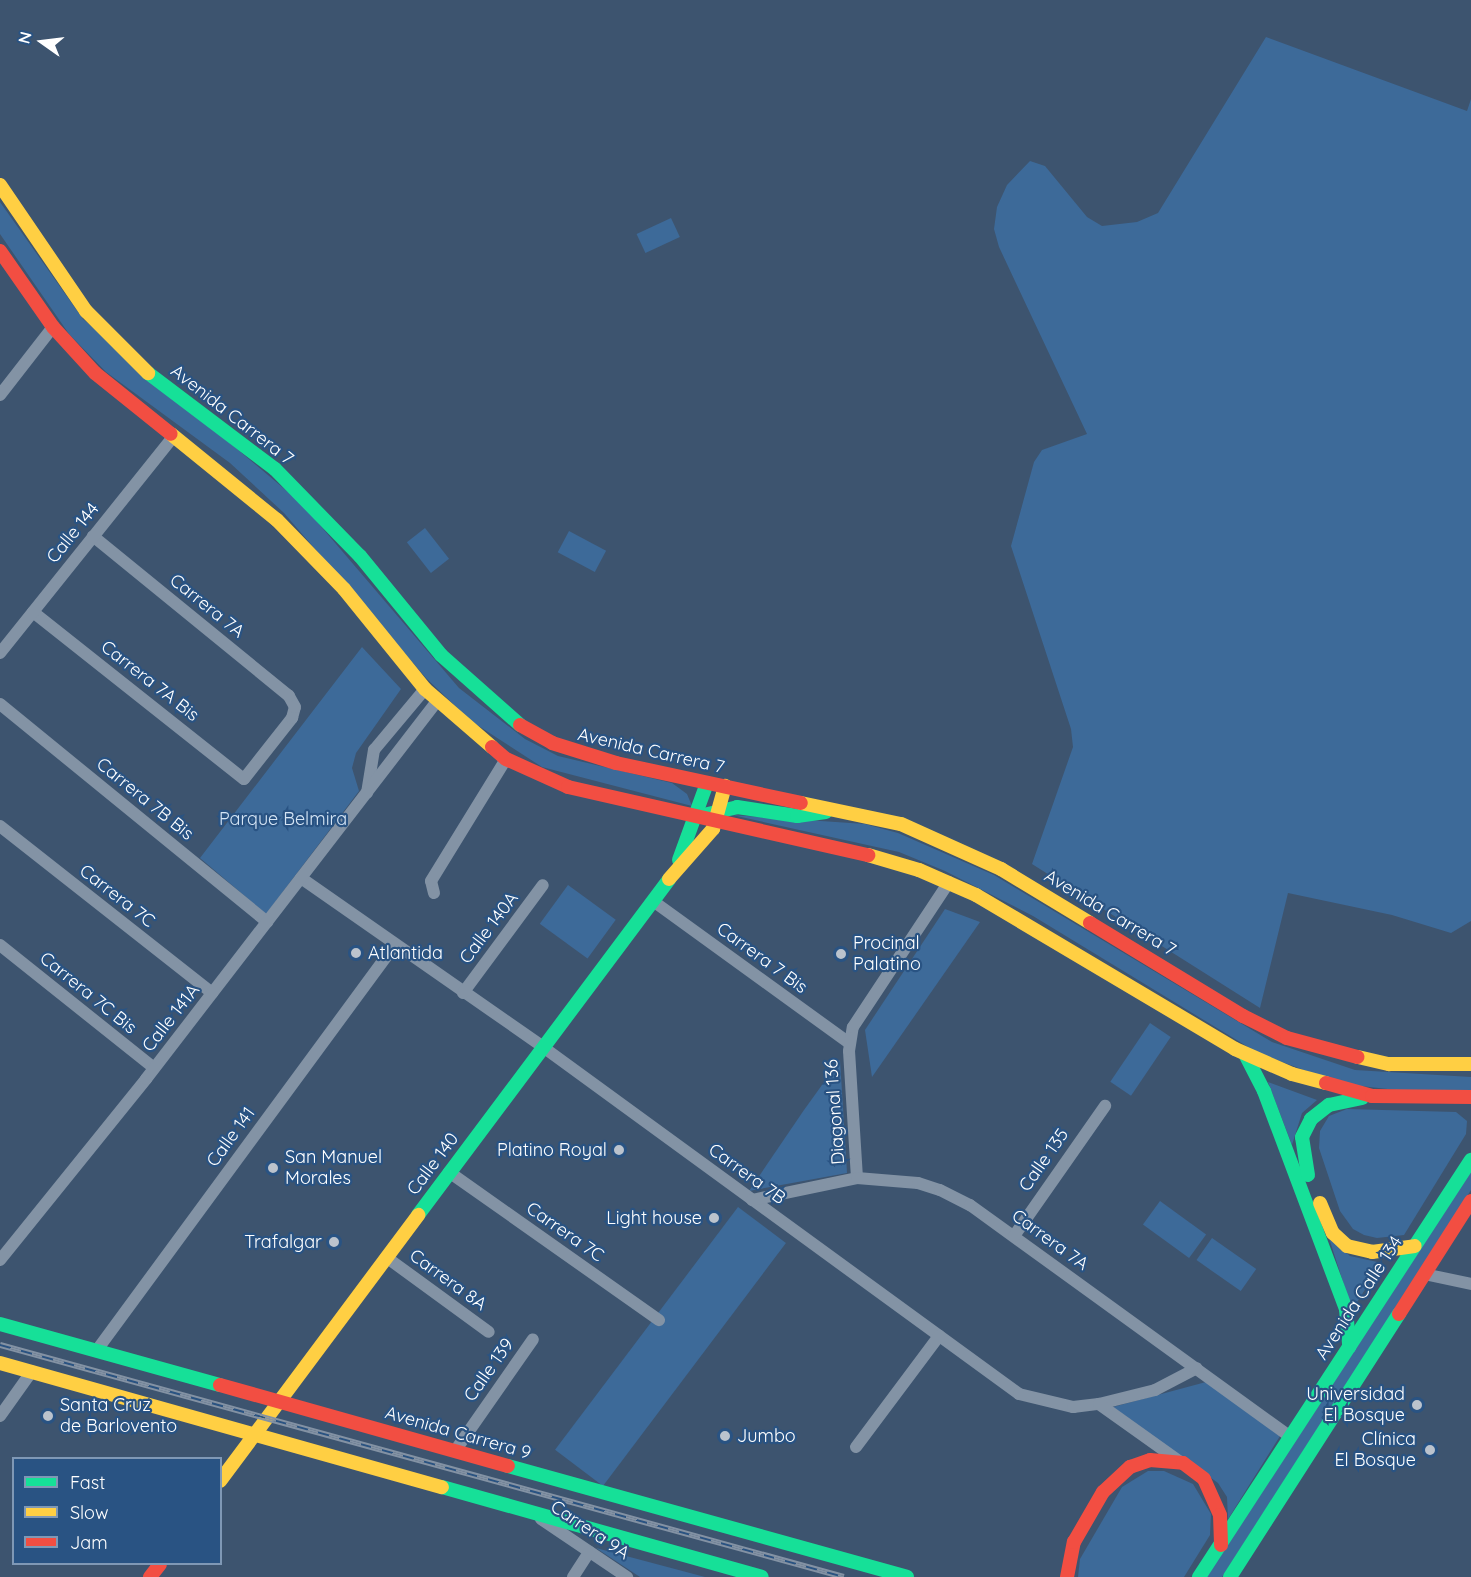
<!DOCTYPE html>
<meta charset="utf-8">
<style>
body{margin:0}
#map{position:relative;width:1471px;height:1577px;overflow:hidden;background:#3d546f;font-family:Quicksand,sans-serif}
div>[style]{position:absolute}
.green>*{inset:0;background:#3d6a99;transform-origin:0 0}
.street>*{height:12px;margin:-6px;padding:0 6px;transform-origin:6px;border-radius:6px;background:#8393a5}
.fast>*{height:14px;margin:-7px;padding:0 7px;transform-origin:7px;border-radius:7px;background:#16e098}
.slow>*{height:14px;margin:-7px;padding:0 7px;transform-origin:7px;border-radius:7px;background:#ffcf43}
.jam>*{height:14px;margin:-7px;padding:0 7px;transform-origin:7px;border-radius:7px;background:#f24e42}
.rail>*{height:6px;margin-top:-3px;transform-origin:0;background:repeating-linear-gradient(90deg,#295383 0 11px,#8392a4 0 22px);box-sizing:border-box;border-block:2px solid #8392a4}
.dots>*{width:16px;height:16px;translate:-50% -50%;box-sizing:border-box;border:3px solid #295383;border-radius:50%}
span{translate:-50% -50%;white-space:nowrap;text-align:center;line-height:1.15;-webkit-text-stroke:4.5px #295383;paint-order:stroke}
.street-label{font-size:18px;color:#fff}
.park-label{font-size:18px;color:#d5e5f5}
.poi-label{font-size:18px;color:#fff}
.left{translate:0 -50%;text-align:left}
.right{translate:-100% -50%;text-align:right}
.legend{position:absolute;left:12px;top:1457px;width:210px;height:108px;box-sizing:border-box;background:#295383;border:2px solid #7f98b5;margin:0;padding:8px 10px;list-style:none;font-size:18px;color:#fff}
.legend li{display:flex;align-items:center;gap:12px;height:30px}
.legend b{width:30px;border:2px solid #7f98b5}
.north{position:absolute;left:12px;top:12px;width:60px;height:60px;-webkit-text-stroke:4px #295383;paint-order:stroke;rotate:284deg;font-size:16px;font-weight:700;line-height:24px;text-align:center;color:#fff}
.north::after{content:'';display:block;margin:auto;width:21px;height:27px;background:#fff;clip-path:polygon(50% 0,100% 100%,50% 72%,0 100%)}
</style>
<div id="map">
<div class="green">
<i style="clip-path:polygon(1266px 37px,1467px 111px,1471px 99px,1471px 921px,1451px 933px,1392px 915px,1288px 893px,1260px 1008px,1032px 864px,1073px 747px,1071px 729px,1011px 546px,1034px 462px,1042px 450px,1087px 434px,999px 247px,994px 229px,997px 207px,1007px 185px,1030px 161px,1045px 166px,1087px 217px,1102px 226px,1137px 222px,1158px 213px)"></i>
<i style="clip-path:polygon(0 202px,83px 319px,301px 503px,459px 688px,525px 739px,558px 756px,672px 783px,687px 794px,692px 806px,542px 767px,471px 721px,426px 678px,284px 513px,230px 463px,106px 372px,69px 334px,0 234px)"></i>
<i style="left:671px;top:218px;width:21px;height:38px;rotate:65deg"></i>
<i style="left:425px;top:528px;width:39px;height:23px;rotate:52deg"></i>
<i style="left:569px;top:531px;width:42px;height:24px;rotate:28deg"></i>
<i style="clip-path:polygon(362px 647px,401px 689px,356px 753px,352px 768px,359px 791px,266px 914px,200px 858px)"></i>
<i style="clip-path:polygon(732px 815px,865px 824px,898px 833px,994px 875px,1272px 1042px,1355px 1070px,1471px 1077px,1471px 1091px,1415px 1092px,1342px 1084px,1258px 1053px,1033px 916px,945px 871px,899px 852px)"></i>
<i style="left:568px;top:885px;width:59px;height:48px;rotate:36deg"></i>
<i style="clip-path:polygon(945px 909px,980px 922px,872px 1077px,865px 1030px)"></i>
<i style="left:1150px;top:1023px;width:25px;height:71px;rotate:34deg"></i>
<i style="clip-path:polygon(840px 1060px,847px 1173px,749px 1191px,804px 1110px)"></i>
<i style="clip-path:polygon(1268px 1082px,1317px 1100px,1302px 1113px,1292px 1145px)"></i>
<i style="clip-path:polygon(1347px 1109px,1456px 1112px,1467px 1121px,1466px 1134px,1404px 1235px,1377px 1238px,1364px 1235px,1353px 1229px,1340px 1211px,1319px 1148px,1320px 1131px,1329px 1116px)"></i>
<i style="clip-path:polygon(1471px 1170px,1471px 1190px,1222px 1577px,1206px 1577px)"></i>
<i style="left:1160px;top:1201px;width:57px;height:29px;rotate:36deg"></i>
<i style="left:738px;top:1207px;width:60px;height:304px;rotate:37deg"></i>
<i style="left:1212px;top:1238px;width:54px;height:27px;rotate:35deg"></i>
<i style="clip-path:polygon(1329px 1238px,1350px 1256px,1382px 1263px,1352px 1310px)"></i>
<i style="clip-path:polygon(1206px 1382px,1280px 1436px,1228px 1519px,1227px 1497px,1218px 1483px,1113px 1407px)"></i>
<i style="clip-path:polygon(1148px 1471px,1164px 1471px,1193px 1484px,1211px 1514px,1210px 1535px,1184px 1577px,1078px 1577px,1080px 1559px,1122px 1487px)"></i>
<i style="clip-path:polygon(596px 1548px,705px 1577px,640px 1577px)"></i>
</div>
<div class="street">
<i style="left:0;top:395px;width:86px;rotate:-52.1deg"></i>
<i style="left:33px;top:612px;width:269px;rotate:38.4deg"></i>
<i style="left:244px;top:779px;width:78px;rotate:-51.8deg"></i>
<i style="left:292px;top:718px;width:11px;rotate:-75deg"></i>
<i style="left:295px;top:707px;width:13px;rotate:-119deg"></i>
<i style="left:289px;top:696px;width:253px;rotate:-140.8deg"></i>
<i style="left:0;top:653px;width:278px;rotate:-51.3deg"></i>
<i style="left:0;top:704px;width:345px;rotate:39.2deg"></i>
<i style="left:367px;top:793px;width:44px;rotate:-80.8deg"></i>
<i style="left:374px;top:750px;width:80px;rotate:-50.1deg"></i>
<i style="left:0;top:826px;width:270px;rotate:38.2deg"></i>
<i style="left:301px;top:878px;width:295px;rotate:34.9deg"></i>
<i style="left:543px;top:1047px;width:589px;rotate:36.09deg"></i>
<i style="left:1019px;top:1394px;width:56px;rotate:13.5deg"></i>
<i style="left:1073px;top:1407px;width:26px;rotate:-7deg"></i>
<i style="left:1099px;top:1404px;width:58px;rotate:-14deg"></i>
<i style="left:1155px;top:1390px;width:47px;rotate:-27.6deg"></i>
<i style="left:434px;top:893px;width:12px;rotate:-104deg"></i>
<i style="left:431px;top:881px;width:143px;rotate:-58.4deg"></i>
<i style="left:653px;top:901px;width:242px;rotate:35.9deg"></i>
<i style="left:0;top:945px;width:197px;rotate:38.6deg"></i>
<i style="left:463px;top:993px;width:134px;rotate:-53.5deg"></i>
<i style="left:449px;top:1172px;width:257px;rotate:35.2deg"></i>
<i style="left:857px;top:1178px;width:127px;rotate:-93.6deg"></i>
<i style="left:849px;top:1051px;width:24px;rotate:-81deg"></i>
<i style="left:853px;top:1027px;width:174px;rotate:-56.5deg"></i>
<i style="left:752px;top:1200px;width:107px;rotate:-11.8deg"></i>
<i style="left:857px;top:1178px;width:61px;rotate:4.7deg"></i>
<i style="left:918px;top:1183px;width:23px;rotate:18deg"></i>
<i style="left:940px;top:1190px;width:34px;rotate:27deg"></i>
<i style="left:970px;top:1205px;width:396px;rotate:35.9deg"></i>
<i style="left:1014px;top:1236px;width:159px;rotate:-55deg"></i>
<i style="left:386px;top:1257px;width:127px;rotate:36.1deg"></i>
<i style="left:0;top:1260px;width:233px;rotate:-51.1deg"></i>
<i style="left:146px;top:1079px;width:477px;rotate:-52.4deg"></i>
<i style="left:1424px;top:1274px;width:48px;rotate:12deg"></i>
<i style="left:97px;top:1350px;width:501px;rotate:-53.68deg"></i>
<i style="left:1099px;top:1404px;width:98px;rotate:35.5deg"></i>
<i style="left:0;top:1416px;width:55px;rotate:-54.6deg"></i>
<i style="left:856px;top:1447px;width:139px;rotate:-53.2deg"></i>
<i style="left:455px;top:1451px;width:136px;rotate:-55.1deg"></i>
<i style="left:541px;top:1519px;width:104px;rotate:34deg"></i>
<i style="left:573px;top:1577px;width:30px;rotate:-57deg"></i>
</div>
<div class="fast">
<i style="left:148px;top:373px;width:159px;rotate:37.1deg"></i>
<i style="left:275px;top:469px;width:122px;rotate:45.7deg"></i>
<i style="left:360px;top:556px;width:128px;rotate:50.7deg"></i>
<i style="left:441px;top:655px;width:106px;rotate:41.5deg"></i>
<i style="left:699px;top:816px;width:39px;rotate:-13deg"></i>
<i style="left:737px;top:807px;width:61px;rotate:8.5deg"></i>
<i style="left:797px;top:816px;width:29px;rotate:-8deg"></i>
<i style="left:679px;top:860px;width:82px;rotate:-70deg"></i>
<i style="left:1245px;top:1054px;width:42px;rotate:62.8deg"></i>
<i style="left:1264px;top:1091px;width:233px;rotate:69.4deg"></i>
<i style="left:1346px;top:1309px;width:38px;rotate:85deg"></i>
<i style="left:1308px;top:1175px;width:38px;rotate:-99deg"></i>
<i style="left:1302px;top:1137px;width:20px;rotate:-63deg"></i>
<i style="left:1311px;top:1119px;width:23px;rotate:-38deg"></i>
<i style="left:1329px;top:1105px;width:34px;rotate:-12deg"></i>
<i style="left:418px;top:1215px;width:419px;rotate:-53.2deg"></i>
<i style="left:0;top:1324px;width:228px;rotate:15.5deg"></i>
<i style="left:508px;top:1466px;width:414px;rotate:15.5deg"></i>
<i style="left:442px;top:1487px;width:332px;rotate:15.7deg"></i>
<i style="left:1199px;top:1577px;width:498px;rotate:-56.9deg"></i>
<i style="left:1230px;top:1577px;width:313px;rotate:-57.3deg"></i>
</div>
<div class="slow">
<i style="left:0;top:185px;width:153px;rotate:55.7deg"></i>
<i style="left:86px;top:311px;width:88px;rotate:45deg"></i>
<i style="left:171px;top:434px;width:136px;rotate:39.1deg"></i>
<i style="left:277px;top:520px;width:96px;rotate:45.8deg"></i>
<i style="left:344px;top:589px;width:129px;rotate:51deg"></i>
<i style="left:425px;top:689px;width:89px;rotate:40.9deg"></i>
<i style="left:801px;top:803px;width:102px;rotate:11.9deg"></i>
<i style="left:901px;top:824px;width:110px;rotate:24.2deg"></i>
<i style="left:1001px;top:869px;width:104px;rotate:31.2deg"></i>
<i style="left:868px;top:855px;width:53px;rotate:16.4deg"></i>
<i style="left:919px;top:870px;width:62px;rotate:23.7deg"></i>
<i style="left:976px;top:895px;width:301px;rotate:30.7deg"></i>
<i style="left:1235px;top:1049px;width:62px;rotate:23.7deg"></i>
<i style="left:1292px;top:1074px;width:35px;rotate:15deg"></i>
<i style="left:669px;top:879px;width:67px;rotate:-48.7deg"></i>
<i style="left:713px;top:829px;width:45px;rotate:-74.4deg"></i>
<i style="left:1358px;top:1057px;width:32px;rotate:13deg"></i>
<i style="left:1389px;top:1064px;width:82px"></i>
<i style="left:1320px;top:1203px;width:33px;rotate:67deg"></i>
<i style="left:1333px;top:1233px;width:19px;rotate:43deg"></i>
<i style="left:1347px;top:1246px;width:26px;rotate:13deg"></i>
<i style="left:1372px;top:1252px;width:43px;rotate:-7.9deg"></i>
<i style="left:0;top:1363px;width:459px;rotate:15.7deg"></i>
<i style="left:220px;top:1481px;width:332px;rotate:-53.3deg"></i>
</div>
<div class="jam">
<i style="left:0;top:251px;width:93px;rotate:55.1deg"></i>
<i style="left:53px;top:327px;width:62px;rotate:47.6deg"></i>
<i style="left:95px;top:373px;width:97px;rotate:38.8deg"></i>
<i style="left:520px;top:725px;width:37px;rotate:29deg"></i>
<i style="left:552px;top:743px;width:67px;rotate:17.4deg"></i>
<i style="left:616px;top:763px;width:189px;rotate:12.2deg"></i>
<i style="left:492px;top:747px;width:18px;rotate:41deg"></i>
<i style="left:506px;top:759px;width:68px;rotate:24.3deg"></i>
<i style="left:568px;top:787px;width:308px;rotate:12.8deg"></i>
<i style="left:1090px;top:923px;width:179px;rotate:31.3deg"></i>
<i style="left:1243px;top:1016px;width:49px;rotate:26.6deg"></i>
<i style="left:1287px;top:1038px;width:73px;rotate:15deg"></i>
<i style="left:1326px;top:1083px;width:48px;rotate:15.8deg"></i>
<i style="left:1372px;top:1096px;width:99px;rotate:0.6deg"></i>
<i style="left:1399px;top:1314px;width:134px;rotate:-57.5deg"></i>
<i style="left:220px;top:1385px;width:299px;rotate:15.7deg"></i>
<i style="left:150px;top:1577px;width:16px;rotate:-52deg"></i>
<i style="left:1067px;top:1577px;width:36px;rotate:-79deg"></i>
<i style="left:1074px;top:1542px;width:58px;rotate:-59.9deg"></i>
<i style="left:1103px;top:1492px;width:37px;rotate:-43deg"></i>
<i style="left:1130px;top:1467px;width:21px;rotate:-19deg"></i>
<i style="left:1150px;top:1460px;width:33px;rotate:5deg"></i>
<i style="left:1183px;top:1463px;width:26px;rotate:37deg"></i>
<i style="left:1204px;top:1479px;width:39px;rotate:66deg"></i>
<i style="left:1220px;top:1515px;width:30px;rotate:88deg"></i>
</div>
<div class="rail">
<i style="left:0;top:1345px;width:875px;rotate:15.37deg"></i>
</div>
<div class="dots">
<i style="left:356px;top:953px;background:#bbc3cd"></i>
<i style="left:841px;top:954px;background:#bbc3cd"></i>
<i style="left:619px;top:1150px;background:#bbc3cd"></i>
<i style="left:273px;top:1168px;background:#bbc3cd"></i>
<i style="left:714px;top:1218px;background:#bbc3cd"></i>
<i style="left:334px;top:1242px;background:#bbc3cd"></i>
<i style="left:1417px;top:1405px;background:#bbc3cd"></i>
<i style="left:48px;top:1416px;background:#bbc3cd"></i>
<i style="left:725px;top:1436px;background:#bbc3cd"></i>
<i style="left:1430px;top:1450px;background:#bbc3cd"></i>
</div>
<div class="street-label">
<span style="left:232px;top:415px;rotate:38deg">Avenida Carrera 7</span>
<span style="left:73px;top:533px;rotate:-51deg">Calle 144</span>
<span style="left:207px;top:606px;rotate:39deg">Carrera 7A</span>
<span style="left:150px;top:681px;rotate:38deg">Carrera 7A Bis</span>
<span style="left:651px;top:751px;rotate:13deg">Avenida Carrera 7</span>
<span style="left:145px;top:799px;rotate:39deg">Carrera 7B Bis</span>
<span style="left:117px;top:896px;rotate:38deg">Carrera 7C</span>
<span style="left:1110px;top:913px;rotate:31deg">Avenida Carrera 7</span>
<span style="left:489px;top:928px;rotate:-53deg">Calle 140A</span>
<span style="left:762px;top:958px;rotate:36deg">Carrera 7 Bis</span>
<span style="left:88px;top:993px;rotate:39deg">Carrera 7C Bis</span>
<span style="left:171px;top:1018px;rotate:-52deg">Calle 141A</span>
<span style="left:835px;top:1112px;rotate:-94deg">Diagonal 136</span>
<span style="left:231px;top:1137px;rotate:-54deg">Calle 141</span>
<span style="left:1044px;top:1160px;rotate:-55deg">Calle 135</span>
<span style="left:433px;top:1164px;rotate:-53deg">Calle 140</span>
<span style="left:747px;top:1174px;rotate:36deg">Carrera 7B</span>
<span style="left:565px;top:1232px;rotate:35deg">Carrera 7C</span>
<span style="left:1050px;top:1240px;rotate:36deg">Carrera 7A</span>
<span style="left:448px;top:1280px;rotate:36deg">Carrera 8A</span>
<span style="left:1359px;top:1298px;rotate:-57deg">Avenida Calle 134</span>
<span style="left:489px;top:1370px;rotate:-55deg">Calle 139</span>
<span style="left:458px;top:1433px;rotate:16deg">Avenida Carrera 9</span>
<span style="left:590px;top:1530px;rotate:34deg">Carrera 9A</span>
</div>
<div class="park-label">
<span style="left:283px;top:819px">Parque Belmira</span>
</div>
<div class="poi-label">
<span class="left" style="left:853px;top:954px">Procinal<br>Palatino</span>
<span class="left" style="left:368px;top:953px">Atlantida</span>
<span class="right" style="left:607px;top:1150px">Platino Royal</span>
<span class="left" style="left:285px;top:1168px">San Manuel<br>Morales</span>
<span class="right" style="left:702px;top:1218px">Light house</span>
<span class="right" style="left:322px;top:1242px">Trafalgar</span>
<span class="right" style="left:1405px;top:1405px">Universidad<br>El Bosque</span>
<span class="left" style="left:60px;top:1416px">Santa Cruz<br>de Barlovento</span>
<span class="left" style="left:737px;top:1436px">Jumbo</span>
<span class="right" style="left:1416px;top:1450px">Clínica<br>El Bosque</span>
</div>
<ul class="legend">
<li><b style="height:8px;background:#16e098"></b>Fast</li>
<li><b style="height:8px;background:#ffcf43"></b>Slow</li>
<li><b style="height:8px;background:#f24e42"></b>Jam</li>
</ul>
<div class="north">N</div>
</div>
